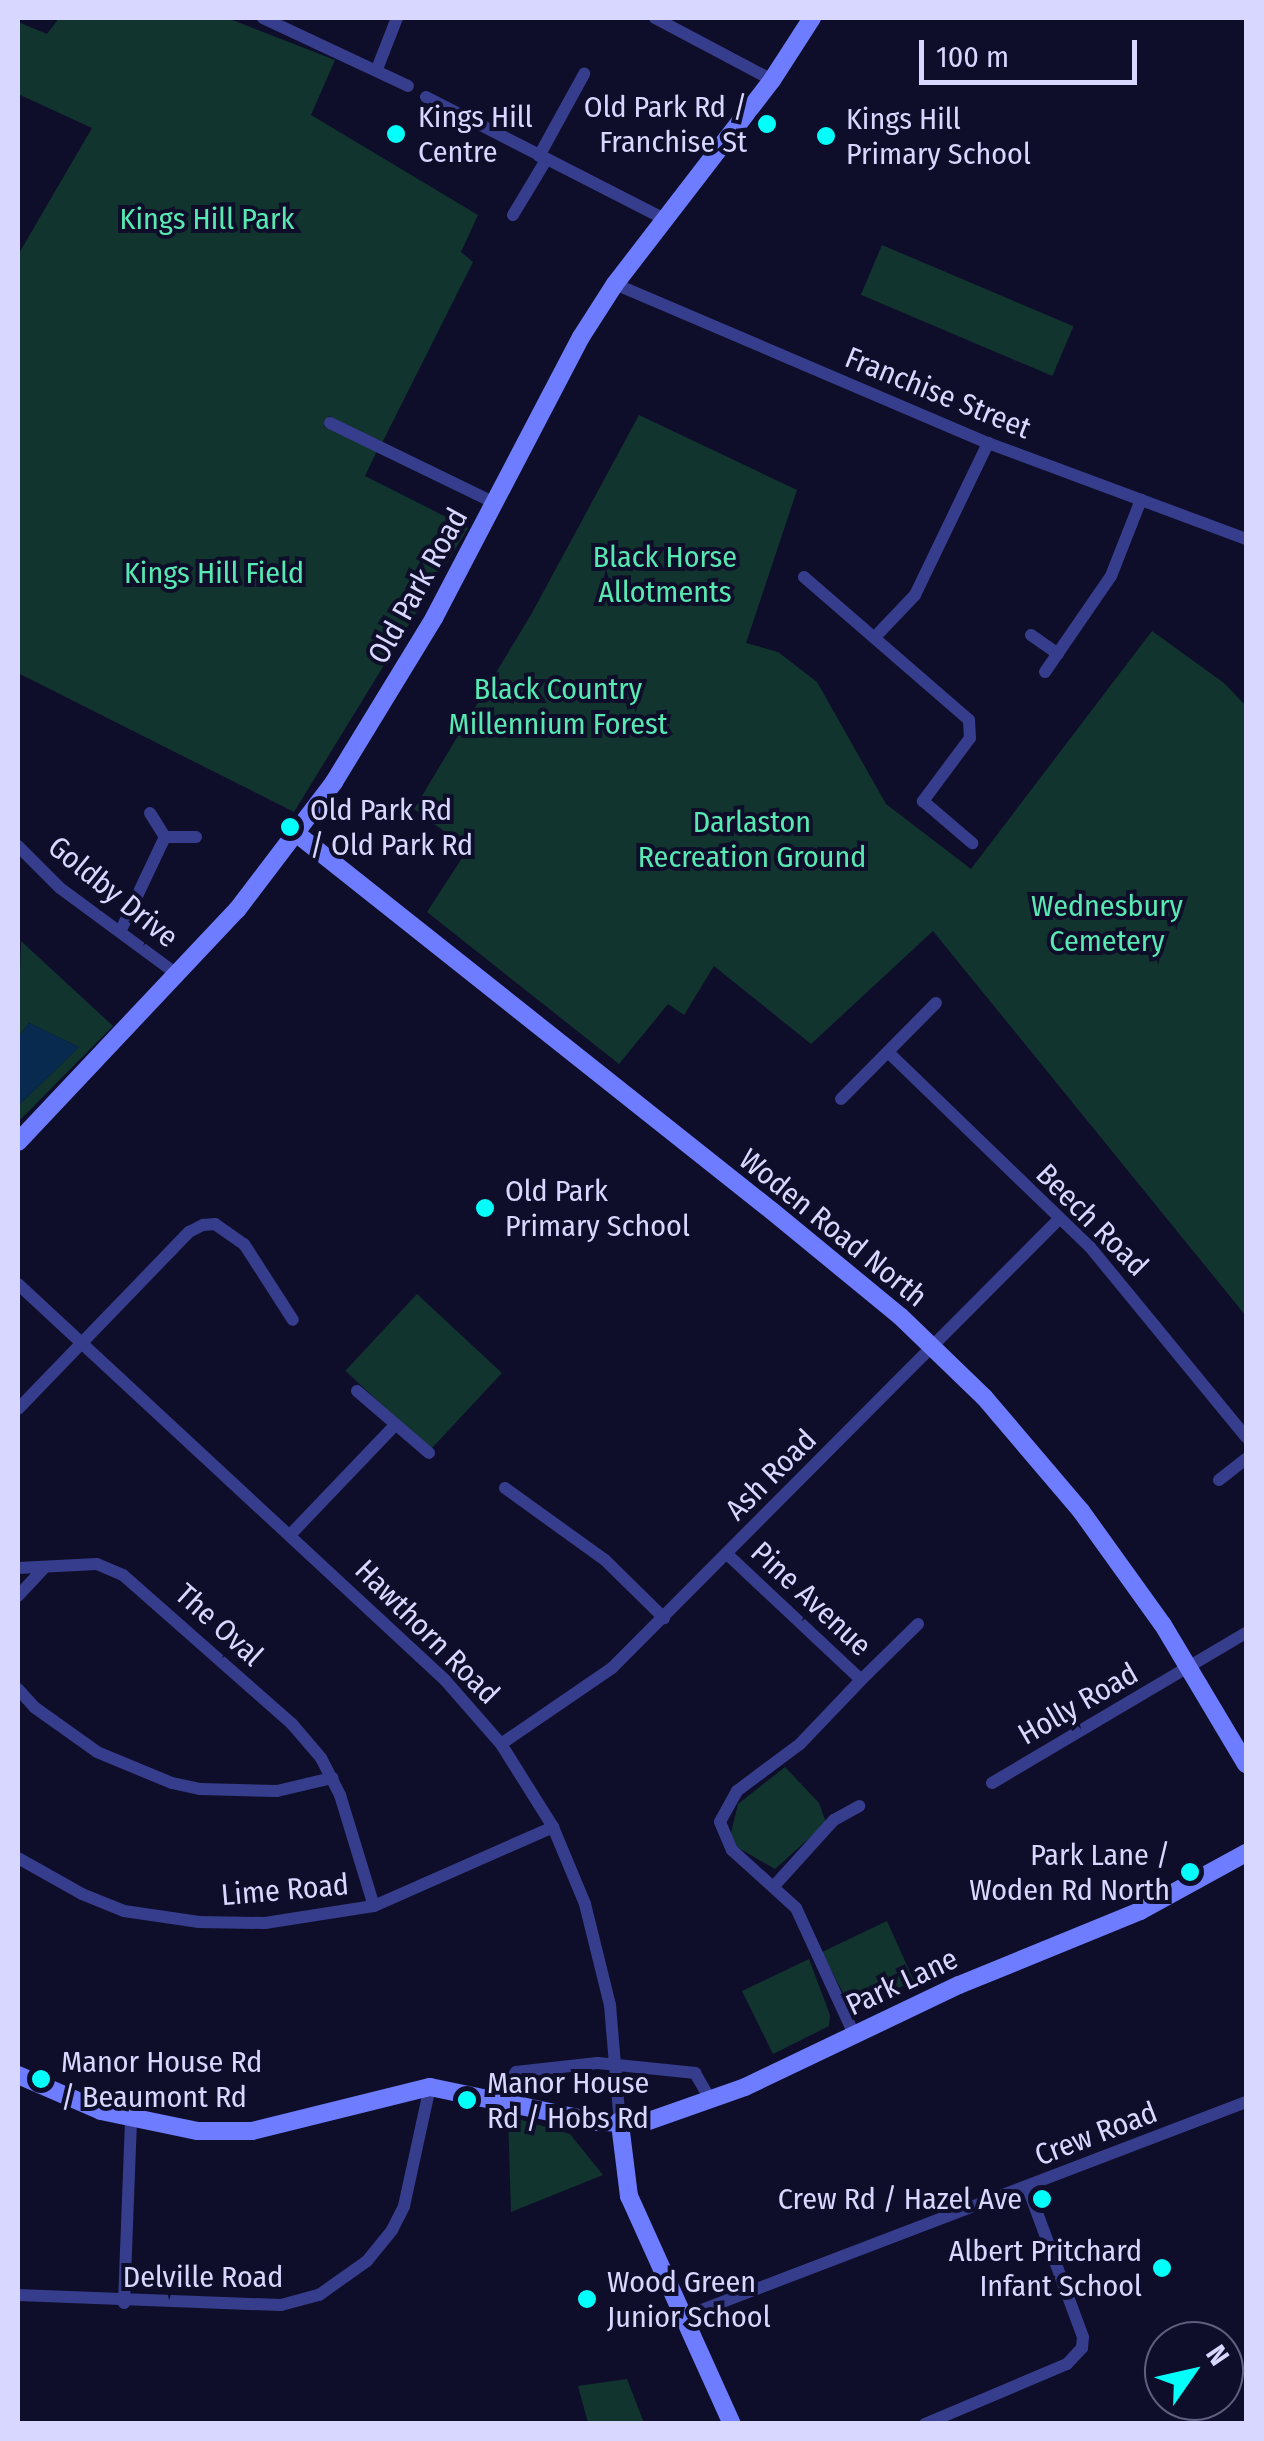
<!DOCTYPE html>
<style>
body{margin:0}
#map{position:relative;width:1264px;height:2441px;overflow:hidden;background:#0f0e2a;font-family:"Fira Sans Condensed",sans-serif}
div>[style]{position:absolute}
.green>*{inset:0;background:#11342e;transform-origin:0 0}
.water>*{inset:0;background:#082a4e}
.street>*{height:12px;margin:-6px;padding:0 6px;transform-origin:6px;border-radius:6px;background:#363d8c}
.secondary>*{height:18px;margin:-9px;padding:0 9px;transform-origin:9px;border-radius:9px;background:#6e7cff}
.dots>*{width:28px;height:28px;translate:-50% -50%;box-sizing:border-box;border:5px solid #0f0e2a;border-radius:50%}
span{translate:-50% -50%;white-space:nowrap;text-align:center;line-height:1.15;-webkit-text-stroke:8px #0f0e2a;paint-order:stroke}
.poi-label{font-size:30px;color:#d7d7ff}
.right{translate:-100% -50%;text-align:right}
.left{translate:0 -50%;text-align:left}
.park-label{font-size:30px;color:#58e9b3}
.street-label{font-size:30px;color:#d7d7ff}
.frame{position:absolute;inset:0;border:20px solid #d7d7ff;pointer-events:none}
.north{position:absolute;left:1144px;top:2321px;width:100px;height:100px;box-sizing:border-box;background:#0f0e2a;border:2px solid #5f5e7f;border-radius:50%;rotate:56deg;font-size:28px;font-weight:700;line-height:40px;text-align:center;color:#d7d7ff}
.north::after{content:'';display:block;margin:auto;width:35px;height:45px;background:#03fffa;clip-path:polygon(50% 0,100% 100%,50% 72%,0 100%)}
.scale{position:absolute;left:919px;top:40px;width:218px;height:45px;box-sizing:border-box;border:5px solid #d7d7ff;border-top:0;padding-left:12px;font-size:30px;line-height:35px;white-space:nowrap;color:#d7d7ff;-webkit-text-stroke:8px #0f0e2a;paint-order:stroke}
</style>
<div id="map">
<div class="green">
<i style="clip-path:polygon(59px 18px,227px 18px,335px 60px,311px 115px,478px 215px,461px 252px,473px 262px,382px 443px,329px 416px,324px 427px,377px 451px,365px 476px,468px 528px,294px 812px,18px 673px,18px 255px,92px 128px,18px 94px,18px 22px,47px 34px)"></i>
<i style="left:882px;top:245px;width:208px;height:54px;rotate:23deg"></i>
<i style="clip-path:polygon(639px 415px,797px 490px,746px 643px,778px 652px,817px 682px,886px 804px,971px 869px,1152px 631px,1224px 683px,1246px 706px,1246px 1316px,933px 931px,811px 1044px,714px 966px,684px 1015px,668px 1004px,619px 1064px,427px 912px,468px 849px,414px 809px,532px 613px)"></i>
<i style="clip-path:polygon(21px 941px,113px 1026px,18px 1122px,18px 1106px,79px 1047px,29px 1023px,18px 1038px)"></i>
<i style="left:417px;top:1294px;width:116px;height:105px;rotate:43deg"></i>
<i style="clip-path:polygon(785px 1767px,819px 1803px,826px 1823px,775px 1869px,737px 1847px,731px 1833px,738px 1804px)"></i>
<i style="clip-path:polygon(887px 1921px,914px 1981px,858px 2007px,848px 2003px,822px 1952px)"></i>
<i style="clip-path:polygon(809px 1959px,830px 2015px,829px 2026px,773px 2054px,742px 1991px)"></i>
<i style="clip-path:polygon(508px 2116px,570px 2134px,603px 2175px,511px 2212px)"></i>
<i style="clip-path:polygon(627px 2379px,644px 2423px,588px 2423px,578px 2386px)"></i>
</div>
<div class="water">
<i style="clip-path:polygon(29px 1023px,79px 1047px,18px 1106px,18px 1038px)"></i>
</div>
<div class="street">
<i style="left:263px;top:18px;width:160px;rotate:25.1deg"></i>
<i style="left:655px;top:18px;width:132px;rotate:27.9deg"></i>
<i style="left:377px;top:69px;width:55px;rotate:-68.6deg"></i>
<i style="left:426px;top:97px;width:267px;rotate:27.1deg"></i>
<i style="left:539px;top:156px;width:94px;rotate:-61.2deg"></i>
<i style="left:513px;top:215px;width:64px;rotate:-59deg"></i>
<i style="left:615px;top:284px;width:405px;rotate:23.1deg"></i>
<i style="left:988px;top:443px;width:275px;rotate:20.4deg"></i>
<i style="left:330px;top:423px;width:183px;rotate:25.9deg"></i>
<i style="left:804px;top:577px;width:218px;rotate:40.9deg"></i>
<i style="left:969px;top:720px;width:18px;rotate:87deg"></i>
<i style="left:970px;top:738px;width:79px;rotate:126.7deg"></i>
<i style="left:923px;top:801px;width:65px;rotate:40.6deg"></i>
<i style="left:1031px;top:635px;width:33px;rotate:35deg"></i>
<i style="left:875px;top:637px;width:58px;rotate:-46.4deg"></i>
<i style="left:915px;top:595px;width:169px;rotate:-64.3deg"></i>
<i style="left:1045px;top:672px;width:116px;rotate:-55.5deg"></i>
<i style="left:1111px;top:576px;width:82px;rotate:-68.5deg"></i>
<i style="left:150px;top:813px;width:28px;rotate:58deg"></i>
<i style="left:165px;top:837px;width:31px"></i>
<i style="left:18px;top:846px;width:59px;rotate:45deg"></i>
<i style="left:60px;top:888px;width:147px;rotate:36.4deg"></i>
<i style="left:120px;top:932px;width:105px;rotate:-64.7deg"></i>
<i style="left:888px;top:1052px;width:281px;rotate:44deg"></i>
<i style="left:1090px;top:1247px;width:246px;rotate:50.6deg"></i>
<i style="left:841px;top:1099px;width:135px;rotate:-45.3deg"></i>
<i style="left:18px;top:1284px;width:582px;rotate:42.84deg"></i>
<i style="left:445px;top:1680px;width:85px;rotate:48.8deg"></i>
<i style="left:501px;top:1744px;width:98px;rotate:57.9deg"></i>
<i style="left:553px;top:1827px;width:83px;rotate:67.4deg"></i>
<i style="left:585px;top:1904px;width:104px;rotate:76.1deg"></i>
<i style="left:610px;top:2005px;width:119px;rotate:85.2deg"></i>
<i style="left:357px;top:1391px;width:95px;rotate:40.7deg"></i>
<i style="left:18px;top:1409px;width:246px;rotate:-46deg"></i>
<i style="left:189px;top:1232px;width:16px;rotate:-27deg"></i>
<i style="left:203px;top:1225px;width:12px;rotate:-5deg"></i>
<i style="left:215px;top:1224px;width:35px;rotate:35deg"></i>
<i style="left:244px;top:1244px;width:90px;rotate:57.2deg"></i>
<i style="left:1219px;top:1480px;width:34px;rotate:-38deg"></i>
<i style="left:505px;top:1488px;width:123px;rotate:35.8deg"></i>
<i style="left:605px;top:1560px;width:83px;rotate:44.5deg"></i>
<i style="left:290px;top:1535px;width:153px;rotate:-46.3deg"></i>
<i style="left:727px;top:1554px;width:184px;rotate:43.2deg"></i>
<i style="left:861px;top:1680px;width:88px;rotate:133.6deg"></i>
<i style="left:800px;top:1744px;width:79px;rotate:143.3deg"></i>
<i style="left:737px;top:1791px;width:35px;rotate:119deg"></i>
<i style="left:720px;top:1822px;width:30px;rotate:67deg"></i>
<i style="left:732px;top:1850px;width:86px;rotate:42.2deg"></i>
<i style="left:796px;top:1908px;width:139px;rotate:65.3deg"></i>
<i style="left:18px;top:1568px;width:79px;rotate:-2.9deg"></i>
<i style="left:97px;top:1564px;width:28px;rotate:23deg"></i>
<i style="left:123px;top:1575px;width:225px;rotate:41.4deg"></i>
<i style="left:292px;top:1724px;width:45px;rotate:49.5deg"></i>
<i style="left:321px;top:1758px;width:42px;rotate:62.8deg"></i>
<i style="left:340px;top:1795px;width:116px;rotate:73deg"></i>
<i style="left:18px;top:1596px;width:37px;rotate:-47deg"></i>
<i style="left:861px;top:1680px;width:80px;rotate:-44.5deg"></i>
<i style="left:18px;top:1689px;width:24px;rotate:48deg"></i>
<i style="left:34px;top:1707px;width:77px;rotate:35.5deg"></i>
<i style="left:97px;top:1752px;width:81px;rotate:22.5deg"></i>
<i style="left:172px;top:1783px;width:29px;rotate:12deg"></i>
<i style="left:200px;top:1789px;width:77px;rotate:1.5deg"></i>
<i style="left:277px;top:1791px;width:57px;rotate:-13.3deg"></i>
<i style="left:501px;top:1744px;width:135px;rotate:-34.4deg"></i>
<i style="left:612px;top:1668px;width:634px;rotate:-45.13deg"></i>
<i style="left:992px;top:1783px;width:295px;rotate:-30.6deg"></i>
<i style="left:18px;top:1858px;width:73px;rotate:29.4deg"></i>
<i style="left:82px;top:1894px;width:45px;rotate:22deg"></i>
<i style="left:124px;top:1911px;width:76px;rotate:8.3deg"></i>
<i style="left:199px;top:1922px;width:66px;rotate:0.9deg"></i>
<i style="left:265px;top:1923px;width:110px;rotate:-8.9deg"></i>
<i style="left:374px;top:1906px;width:196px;rotate:-23.8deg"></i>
<i style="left:775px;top:1885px;width:88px;rotate:-47.8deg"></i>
<i style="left:834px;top:1820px;width:29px;rotate:-29deg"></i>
<i style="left:504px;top:2101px;width:12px;rotate:-85deg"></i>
<i style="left:505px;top:2089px;width:20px;rotate:-57deg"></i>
<i style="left:516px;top:2072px;width:82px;rotate:-6.3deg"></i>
<i style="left:598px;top:2063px;width:98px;rotate:5.9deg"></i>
<i style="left:695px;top:2073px;width:32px;rotate:60deg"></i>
<i style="left:18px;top:2295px;width:263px;rotate:2.2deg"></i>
<i style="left:281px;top:2305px;width:39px;rotate:-15deg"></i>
<i style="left:319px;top:2295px;width:59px;rotate:-35.3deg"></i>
<i style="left:367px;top:2261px;width:40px;rotate:-51deg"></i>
<i style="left:392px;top:2230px;width:27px;rotate:-63deg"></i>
<i style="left:404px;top:2206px;width:122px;rotate:-77.7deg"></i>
<i style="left:124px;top:2303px;width:183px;rotate:-87.8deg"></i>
<i style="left:683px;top:2317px;width:603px;rotate:-20.9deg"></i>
<i style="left:925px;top:2424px;width:154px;rotate:-22.9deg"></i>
<i style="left:1067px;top:2364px;width:22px;rotate:-47deg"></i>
<i style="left:1082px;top:2348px;width:11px;rotate:-85deg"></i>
<i style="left:1083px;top:2337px;width:159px;rotate:-110.3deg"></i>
</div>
<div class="secondary">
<i style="left:297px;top:834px;width:606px;rotate:38.44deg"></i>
<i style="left:772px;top:1211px;width:166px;rotate:39.4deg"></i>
<i style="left:900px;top:1316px;width:117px;rotate:44deg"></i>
<i style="left:984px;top:1397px;width:150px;rotate:49.6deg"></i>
<i style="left:1081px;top:1511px;width:140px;rotate:54.3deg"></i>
<i style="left:1163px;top:1625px;width:162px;rotate:59.2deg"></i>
<i style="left:18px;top:1142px;width:319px;rotate:-46.7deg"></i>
<i style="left:237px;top:910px;width:161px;rotate:-52.8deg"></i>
<i style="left:334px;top:782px;width:192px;rotate:-58.6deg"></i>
<i style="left:434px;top:618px;width:317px;rotate:-62.4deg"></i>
<i style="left:581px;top:337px;width:63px;rotate:-57.3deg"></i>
<i style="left:615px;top:284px;width:257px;rotate:-52.4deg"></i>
<i style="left:772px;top:80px;width:74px;rotate:-57.2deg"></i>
<i style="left:18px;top:2075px;width:90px;rotate:23.4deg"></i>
<i style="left:101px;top:2111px;width:99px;rotate:11.7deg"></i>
<i style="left:198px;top:2131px;width:54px"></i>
<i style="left:252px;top:2131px;width:183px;rotate:-13.9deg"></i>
<i style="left:430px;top:2087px;width:171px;rotate:11.8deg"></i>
<i style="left:597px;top:2122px;width:46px;rotate:1.2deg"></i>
<i style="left:643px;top:2123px;width:108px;rotate:-19.4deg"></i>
<i style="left:745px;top:2087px;width:237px;rotate:-25.5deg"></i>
<i style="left:959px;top:1985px;width:196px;rotate:-22.2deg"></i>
<i style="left:1140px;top:1911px;width:121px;rotate:-28.7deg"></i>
<i style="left:620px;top:2124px;width:73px;rotate:82.9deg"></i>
<i style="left:629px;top:2196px;width:250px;rotate:65.7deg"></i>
</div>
<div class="dots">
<i style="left:767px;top:124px;background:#03fffa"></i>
<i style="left:396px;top:134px;background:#03fffa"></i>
<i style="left:826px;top:136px;background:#03fffa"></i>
<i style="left:290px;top:827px;background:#03fffa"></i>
<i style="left:485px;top:1208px;background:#03fffa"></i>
<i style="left:1190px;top:1872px;background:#03fffa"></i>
<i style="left:41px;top:2079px;background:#03fffa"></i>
<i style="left:467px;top:2100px;background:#03fffa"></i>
<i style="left:1042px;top:2199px;background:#03fffa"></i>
<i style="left:1162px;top:2268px;background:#03fffa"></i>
<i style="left:587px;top:2299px;background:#03fffa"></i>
</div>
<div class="poi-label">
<span class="right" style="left:747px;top:124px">Old Park Rd /<br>Franchise St</span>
<span class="left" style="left:418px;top:134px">Kings Hill<br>Centre</span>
<span class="left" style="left:846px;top:136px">Kings Hill<br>Primary School</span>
<span class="left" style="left:310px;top:827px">Old Park Rd<br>/ Old Park Rd</span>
<span class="left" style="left:505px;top:1208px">Old Park<br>Primary School</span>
<span class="right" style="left:1170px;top:1872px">Park Lane /<br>Woden Rd North</span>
<span class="left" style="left:61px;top:2079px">Manor House Rd<br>/ Beaumont Rd</span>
<span class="left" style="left:487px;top:2100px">Manor House<br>Rd / Hobs Rd</span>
<span class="right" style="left:1022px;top:2199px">Crew Rd / Hazel Ave</span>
<span class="right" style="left:1142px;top:2268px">Albert Pritchard<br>Infant School</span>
<span class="left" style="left:607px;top:2299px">Wood Green<br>Junior School</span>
</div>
<div class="park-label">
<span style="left:207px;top:219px">Kings Hill Park</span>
<span style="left:665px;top:574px">Black Horse<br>Allotments</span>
<span style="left:214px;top:573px">Kings Hill Field</span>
<span style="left:558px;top:706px">Black Country<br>Millennium Forest</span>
<span style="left:752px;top:839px">Darlaston<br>Recreation Ground</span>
<span style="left:1107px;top:923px">Wednesbury<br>Cemetery</span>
</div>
<div class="street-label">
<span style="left:938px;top:393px;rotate:22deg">Franchise Street</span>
<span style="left:418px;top:586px;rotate:-61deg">Old Park Road</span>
<span style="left:113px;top:892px;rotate:39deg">Goldby Drive</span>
<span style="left:1092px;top:1220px;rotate:45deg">Beech Road</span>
<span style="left:833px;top:1228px;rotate:39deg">Woden Road North</span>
<span style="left:771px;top:1475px;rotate:-45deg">Ash Road</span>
<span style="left:811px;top:1599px;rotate:43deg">Pine Avenue</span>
<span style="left:219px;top:1625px;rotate:42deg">The Oval</span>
<span style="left:427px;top:1632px;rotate:45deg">Hawthorn Road</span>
<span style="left:1078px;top:1704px;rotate:-30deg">Holly Road</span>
<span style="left:285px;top:1890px;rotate:-5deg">Lime Road</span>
<span style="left:902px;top:1982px;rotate:-25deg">Park Lane</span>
<span style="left:1096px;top:2134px;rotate:-21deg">Crew Road</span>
<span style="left:203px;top:2277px">Delville Road</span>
</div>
<div class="frame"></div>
<div class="north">N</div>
<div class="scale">100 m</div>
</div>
